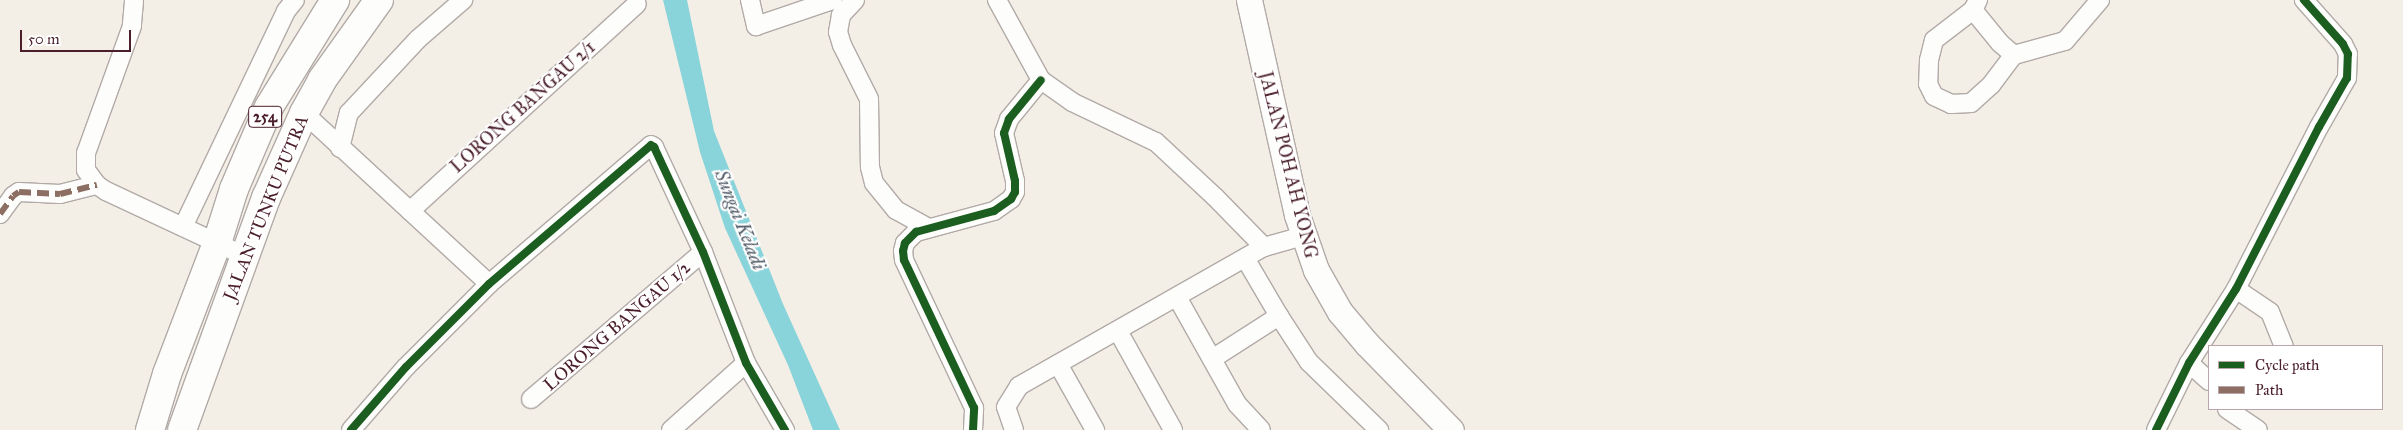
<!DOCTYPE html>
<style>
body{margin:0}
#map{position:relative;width:2403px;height:430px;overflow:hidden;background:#f3efe6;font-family:"IM FELL Great Primer",serif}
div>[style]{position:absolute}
.water>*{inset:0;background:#89d3da}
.roads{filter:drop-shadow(1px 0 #b2aaa7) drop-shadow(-1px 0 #b2aaa7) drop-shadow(0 1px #b2aaa7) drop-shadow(0 -1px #b2aaa7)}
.street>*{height:18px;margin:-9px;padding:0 9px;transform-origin:9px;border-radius:9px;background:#fdfdfb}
.secondary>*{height:25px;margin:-12.5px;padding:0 12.5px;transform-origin:12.5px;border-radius:12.5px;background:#fdfdfb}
.primary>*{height:28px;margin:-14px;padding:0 14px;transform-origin:14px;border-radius:14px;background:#fdfdfb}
.quiet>*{height:6px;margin-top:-3px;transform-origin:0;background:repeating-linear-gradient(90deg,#8d6e63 0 12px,transparent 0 18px)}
.cycleway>*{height:8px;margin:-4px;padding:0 4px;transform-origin:4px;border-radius:4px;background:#1b5e20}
span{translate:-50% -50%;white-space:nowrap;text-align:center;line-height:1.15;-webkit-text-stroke:4.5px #fff;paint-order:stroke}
.shield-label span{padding:1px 4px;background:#fff;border:1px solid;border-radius:4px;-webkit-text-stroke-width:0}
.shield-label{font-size:16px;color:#4a1f2b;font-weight:700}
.street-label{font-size:18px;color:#4a1f2b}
.water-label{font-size:19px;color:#505a66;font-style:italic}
.legend{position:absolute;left:2208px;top:345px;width:175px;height:65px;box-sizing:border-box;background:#fff;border:1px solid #b7a5aa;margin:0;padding:6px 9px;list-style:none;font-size:15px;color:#4a1f2b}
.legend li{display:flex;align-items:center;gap:10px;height:25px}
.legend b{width:25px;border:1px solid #b7a5aa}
.scale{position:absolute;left:20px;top:30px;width:111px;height:22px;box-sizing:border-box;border:2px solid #4a1f2b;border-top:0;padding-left:6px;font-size:15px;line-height:18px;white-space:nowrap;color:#4a1f2b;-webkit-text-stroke:4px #fff;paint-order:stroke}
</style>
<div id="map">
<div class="water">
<i style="clip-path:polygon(663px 0,687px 0,714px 131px,783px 304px,840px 430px,813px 430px,788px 365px,725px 228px,700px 152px)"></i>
</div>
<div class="roads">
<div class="street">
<i style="left:750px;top:0;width:27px;rotate:77deg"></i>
<i style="left:756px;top:26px;width:81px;rotate:-18.7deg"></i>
<i style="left:855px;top:0;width:21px;rotate:133deg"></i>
<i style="left:841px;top:15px;width:17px;rotate:100deg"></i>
<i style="left:838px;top:32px;width:14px;rotate:73deg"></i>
<i style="left:842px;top:45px;width:60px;rotate:63.4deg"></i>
<i style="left:869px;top:99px;width:68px;rotate:89.2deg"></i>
<i style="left:870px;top:167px;width:16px;rotate:76deg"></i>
<i style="left:874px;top:183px;width:35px;rotate:51deg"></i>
<i style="left:896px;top:210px;width:37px;rotate:29deg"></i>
<i style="left:997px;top:0;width:91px;rotate:61.2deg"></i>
<i style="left:1041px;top:80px;width:38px;rotate:35deg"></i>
<i style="left:1072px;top:102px;width:93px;rotate:25.5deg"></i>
<i style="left:1156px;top:142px;width:81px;rotate:43deg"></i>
<i style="left:1215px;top:197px;width:70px;rotate:45.6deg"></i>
<i style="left:1978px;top:0;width:11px;rotate:117deg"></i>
<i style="left:1973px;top:10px;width:49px;rotate:142.4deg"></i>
<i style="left:1934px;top:40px;width:21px;rotate:104deg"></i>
<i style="left:1929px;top:60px;width:24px;rotate:92deg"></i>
<i style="left:1928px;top:84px;width:13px;rotate:63deg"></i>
<i style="left:1934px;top:96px;width:19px;rotate:25deg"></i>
<i style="left:1951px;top:104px;width:20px;rotate:-3deg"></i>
<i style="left:1971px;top:103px;width:27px;rotate:-42deg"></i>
<i style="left:1991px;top:85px;width:38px;rotate:-53deg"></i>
<i style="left:2014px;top:55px;width:53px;rotate:-15.4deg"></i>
<i style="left:2065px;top:41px;width:54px;rotate:-49.5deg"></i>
<i style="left:134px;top:1px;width:25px;rotate:95deg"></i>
<i style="left:132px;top:26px;width:135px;rotate:109.9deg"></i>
<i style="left:86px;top:153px;width:17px;rotate:90deg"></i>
<i style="left:86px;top:170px;width:19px;rotate:54deg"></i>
<i style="left:97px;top:185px;width:11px;rotate:34deg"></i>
<i style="left:106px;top:191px;width:153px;rotate:25.1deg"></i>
<i style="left:1973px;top:10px;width:43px;rotate:50.7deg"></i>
<i style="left:2000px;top:43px;width:18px;rotate:41deg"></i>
<i style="left:304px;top:113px;width:252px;rotate:42.7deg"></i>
<i style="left:340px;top:148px;width:36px;rotate:-76deg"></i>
<i style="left:349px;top:113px;width:101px;rotate:-47deg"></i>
<i style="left:418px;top:39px;width:60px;rotate:-40.9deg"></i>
<i style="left:410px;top:211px;width:307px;rotate:-42.4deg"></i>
<i style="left:0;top:214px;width:22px;rotate:-54deg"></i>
<i style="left:13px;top:196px;width:7px;rotate:-34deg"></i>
<i style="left:19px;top:192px;width:41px;rotate:2.8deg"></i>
<i style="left:60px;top:194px;width:38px;rotate:-14deg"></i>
<i style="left:183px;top:227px;width:239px;rotate:-64.5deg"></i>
<i style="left:286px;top:11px;width:14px;rotate:-51deg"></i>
<i style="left:1245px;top:258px;width:67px;rotate:59.6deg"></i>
<i style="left:1279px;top:316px;width:55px;rotate:56.9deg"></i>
<i style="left:1309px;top:362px;width:98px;rotate:44.2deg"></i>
<i style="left:2236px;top:289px;width:41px;rotate:34.1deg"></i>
<i style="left:2270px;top:312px;width:37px;rotate:68deg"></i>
<i style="left:1177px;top:297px;width:123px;rotate:60.7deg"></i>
<i style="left:1237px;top:404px;width:35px;rotate:47deg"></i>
<i style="left:1118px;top:331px;width:113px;rotate:60.9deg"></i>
<i style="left:1212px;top:359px;width:80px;rotate:-32.7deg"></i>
<i style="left:2189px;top:363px;width:27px;rotate:42deg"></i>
<i style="left:1058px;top:364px;width:76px;rotate:60.7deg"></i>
<i style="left:531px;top:399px;width:226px;rotate:-40.5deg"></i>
<i style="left:2227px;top:409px;width:37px;rotate:34deg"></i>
<i style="left:351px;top:430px;width:84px;rotate:-48.9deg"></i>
<i style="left:406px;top:367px;width:117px;rotate:-45deg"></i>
<i style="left:489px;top:284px;width:213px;rotate:-40.6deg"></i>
<i style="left:651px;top:145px;width:4px;rotate:34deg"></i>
<i style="left:654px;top:147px;width:116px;rotate:65deg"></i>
<i style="left:703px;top:252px;width:119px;rotate:68.8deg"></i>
<i style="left:746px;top:363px;width:78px;rotate:59.8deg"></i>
<i style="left:671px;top:430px;width:101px;rotate:-41.8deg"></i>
<i style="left:973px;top:430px;width:22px;rotate:-87deg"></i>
<i style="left:974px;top:408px;width:164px;rotate:-115.3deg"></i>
<i style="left:904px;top:260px;width:9px;rotate:-96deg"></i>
<i style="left:903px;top:251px;width:8px;rotate:-76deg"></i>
<i style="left:905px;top:243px;width:16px;rotate:-45deg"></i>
<i style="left:916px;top:232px;width:81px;rotate:-15.1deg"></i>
<i style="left:994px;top:211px;width:21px;rotate:-35deg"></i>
<i style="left:1011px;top:199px;width:8px;rotate:-60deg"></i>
<i style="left:1015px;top:192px;width:11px;rotate:-90deg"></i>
<i style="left:1015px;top:181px;width:49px;rotate:-102.9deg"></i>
<i style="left:1004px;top:133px;width:15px;rotate:-70deg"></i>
<i style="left:1009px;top:119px;width:50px;rotate:-50.6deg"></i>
<i style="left:1014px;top:430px;width:24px;rotate:-109deg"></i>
<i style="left:1006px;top:407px;width:25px;rotate:-58deg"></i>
<i style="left:1019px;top:386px;width:282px;rotate:-29.6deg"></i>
<i style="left:1264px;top:247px;width:41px;rotate:-15.8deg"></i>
<i style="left:2156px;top:430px;width:75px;rotate:-63.8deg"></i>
<i style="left:2189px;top:363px;width:88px;rotate:-57.6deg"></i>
<i style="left:2236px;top:289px;width:182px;rotate:-62.9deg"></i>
<i style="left:2319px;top:127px;width:56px;rotate:-60.3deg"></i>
<i style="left:2347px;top:78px;width:24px;rotate:-88deg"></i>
<i style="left:2348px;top:54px;width:11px;rotate:-117deg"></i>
<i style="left:2343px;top:44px;width:59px;rotate:-131.6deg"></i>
</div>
<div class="secondary">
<i style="left:1249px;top:0;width:220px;rotate:77.4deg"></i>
<i style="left:1297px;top:215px;width:58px;rotate:70.9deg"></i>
<i style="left:1316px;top:270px;width:48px;rotate:60.3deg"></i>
<i style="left:1340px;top:312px;width:42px;rotate:49.8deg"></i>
<i style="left:1367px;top:344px;width:120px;rotate:45.7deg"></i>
</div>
<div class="primary">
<i style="left:150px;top:430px;width:59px;rotate:-73.1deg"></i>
<i style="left:167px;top:374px;width:140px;rotate:-69.1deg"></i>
<i style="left:217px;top:243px;width:57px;rotate:-72.5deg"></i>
<i style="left:234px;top:189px;width:89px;rotate:-66.9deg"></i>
<i style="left:269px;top:107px;width:126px;rotate:-58.3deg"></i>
<i style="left:182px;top:430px;width:247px;rotate:-70.1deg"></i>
<i style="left:266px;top:198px;width:93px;rotate:-65.9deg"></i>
<i style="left:304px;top:113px;width:38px;rotate:-61deg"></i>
<i style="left:322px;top:80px;width:98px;rotate:-54.5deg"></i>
</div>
</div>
<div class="quiet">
<i style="left:0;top:214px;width:22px;rotate:-54deg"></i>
<i style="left:13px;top:196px;width:7px;rotate:-34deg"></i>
<i style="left:19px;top:192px;width:41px;rotate:2.8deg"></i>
<i style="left:60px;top:194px;width:38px;rotate:-14deg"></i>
</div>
<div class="cycleway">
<i style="left:351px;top:430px;width:84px;rotate:-48.9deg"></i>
<i style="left:406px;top:367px;width:117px;rotate:-45deg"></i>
<i style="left:489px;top:284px;width:213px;rotate:-40.6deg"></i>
<i style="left:651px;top:145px;width:4px;rotate:34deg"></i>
<i style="left:654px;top:147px;width:116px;rotate:65deg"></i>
<i style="left:703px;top:252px;width:119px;rotate:68.8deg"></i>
<i style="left:746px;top:363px;width:78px;rotate:59.8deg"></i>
<i style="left:973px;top:430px;width:22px;rotate:-87deg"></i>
<i style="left:974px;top:408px;width:164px;rotate:-115.3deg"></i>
<i style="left:904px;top:260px;width:9px;rotate:-96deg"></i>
<i style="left:903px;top:251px;width:8px;rotate:-76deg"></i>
<i style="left:905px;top:243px;width:16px;rotate:-45deg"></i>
<i style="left:916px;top:232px;width:81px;rotate:-15.1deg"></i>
<i style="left:994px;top:211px;width:21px;rotate:-35deg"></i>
<i style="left:1011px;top:199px;width:8px;rotate:-60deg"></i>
<i style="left:1015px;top:192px;width:11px;rotate:-90deg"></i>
<i style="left:1015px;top:181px;width:49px;rotate:-102.9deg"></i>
<i style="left:1004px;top:133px;width:15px;rotate:-70deg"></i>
<i style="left:1009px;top:119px;width:50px;rotate:-50.6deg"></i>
<i style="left:2156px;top:430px;width:75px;rotate:-63.8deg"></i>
<i style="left:2189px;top:363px;width:88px;rotate:-57.6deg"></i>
<i style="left:2236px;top:289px;width:182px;rotate:-62.9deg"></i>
<i style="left:2319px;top:127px;width:56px;rotate:-60.3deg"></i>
<i style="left:2347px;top:78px;width:24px;rotate:-88deg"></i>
<i style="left:2348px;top:54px;width:11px;rotate:-117deg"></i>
<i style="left:2343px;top:44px;width:59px;rotate:-131.6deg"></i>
</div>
<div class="shield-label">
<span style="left:265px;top:117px">254</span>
</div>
<div class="street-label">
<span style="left:523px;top:107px;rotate:-42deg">LORONG BANGAU 2/1</span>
<span style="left:1288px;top:165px;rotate:76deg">JALAN POH AH YONG</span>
<span style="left:266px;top:208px;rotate:-68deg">JALAN TUNKU PUTRA</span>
<span style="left:617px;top:326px;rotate:-41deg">LORONG BANGAU 1/2</span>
</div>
<div class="water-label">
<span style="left:740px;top:220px;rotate:68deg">Sungai Keladi</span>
</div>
<ul class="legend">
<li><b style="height:6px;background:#1b5e20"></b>Cycle path</li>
<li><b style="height:6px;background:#8d6e63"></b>Path</li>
</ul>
<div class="scale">50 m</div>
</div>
